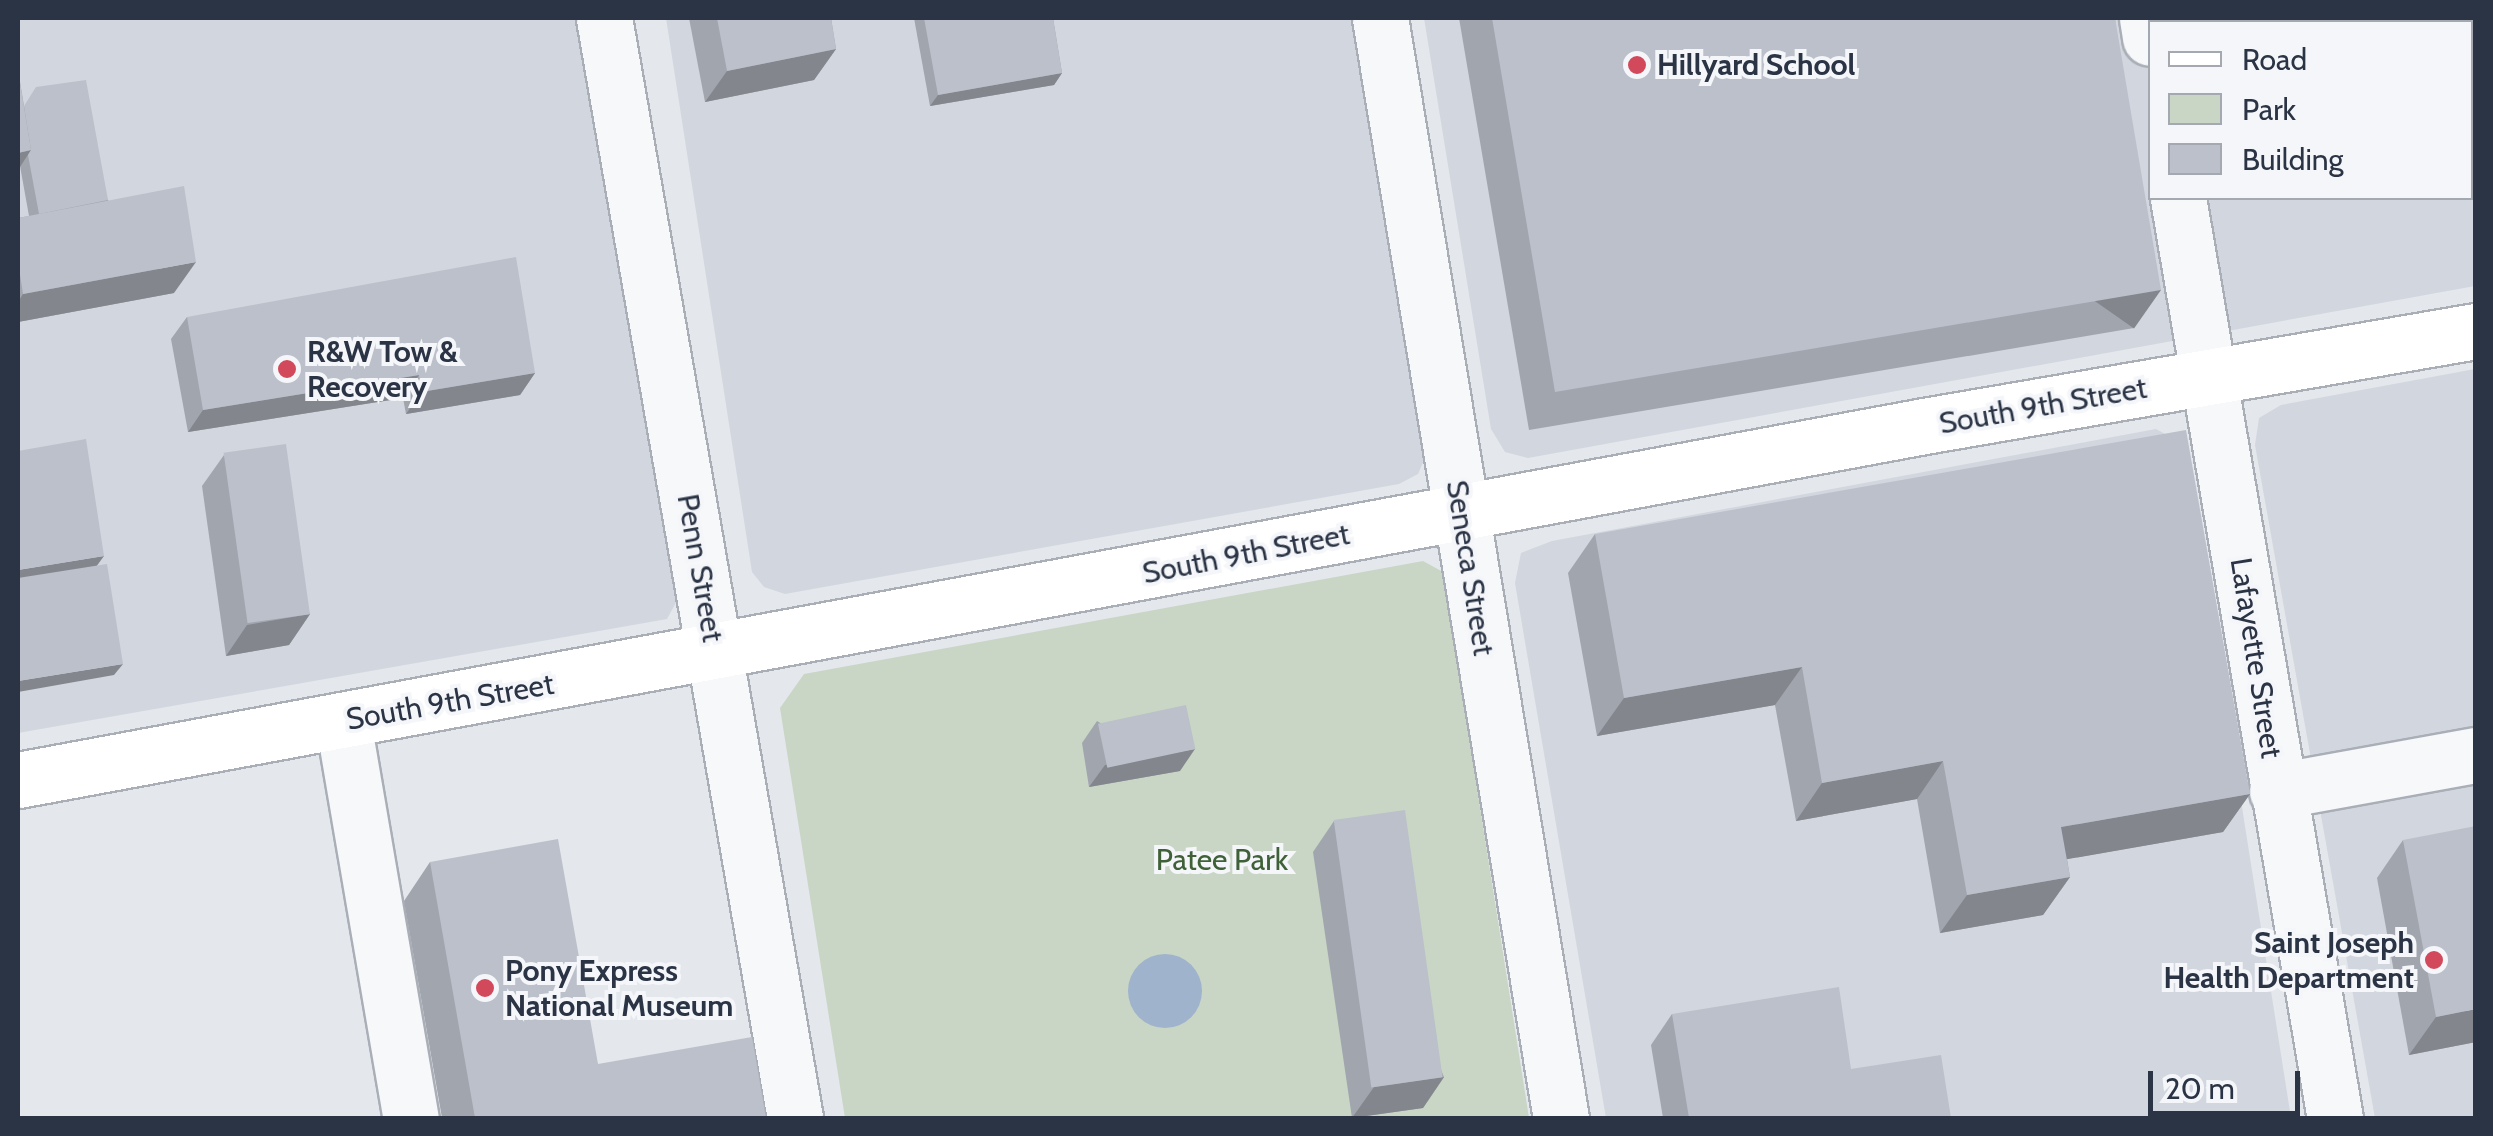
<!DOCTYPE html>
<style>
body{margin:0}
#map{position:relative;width:2493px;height:1136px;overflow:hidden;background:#e4e7ec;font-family:Cabin,sans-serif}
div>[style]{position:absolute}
.built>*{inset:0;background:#d2d6de}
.green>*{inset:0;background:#c9d6c5}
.water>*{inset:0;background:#9fb4cc}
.round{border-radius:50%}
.roads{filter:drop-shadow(2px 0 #a9aeb7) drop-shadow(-2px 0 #a9aeb7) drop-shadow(0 2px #a9aeb7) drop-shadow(0 -2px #a9aeb7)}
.minor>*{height:55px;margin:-27.5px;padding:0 27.5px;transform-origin:27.5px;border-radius:27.5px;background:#f7f8fa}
.major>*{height:55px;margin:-27.5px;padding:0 27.5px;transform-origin:27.5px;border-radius:27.5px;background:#fff}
.wall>*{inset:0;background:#a1a5ae;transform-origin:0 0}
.shaded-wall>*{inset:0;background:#83868d;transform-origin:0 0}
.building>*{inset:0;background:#bbc0ca;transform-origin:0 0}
.dots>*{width:28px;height:28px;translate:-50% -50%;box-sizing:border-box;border:5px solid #f4f6f9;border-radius:50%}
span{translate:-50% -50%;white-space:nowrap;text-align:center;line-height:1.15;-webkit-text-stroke:8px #f4f6f9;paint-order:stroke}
.poi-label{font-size:30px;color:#2b3445;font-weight:700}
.left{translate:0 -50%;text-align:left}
.right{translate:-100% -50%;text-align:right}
.street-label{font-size:30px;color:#2b3445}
.park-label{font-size:30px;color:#3f6138}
.frame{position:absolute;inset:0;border:20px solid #2b3445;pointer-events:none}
.legend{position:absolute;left:2148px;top:20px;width:325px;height:180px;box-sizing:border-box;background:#f4f6f9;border:2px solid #a4a8b1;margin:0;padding:12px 18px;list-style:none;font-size:30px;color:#2b3445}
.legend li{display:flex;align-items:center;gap:20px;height:50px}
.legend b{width:50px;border:2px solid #a4a8b1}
.scale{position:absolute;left:2148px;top:1071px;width:152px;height:45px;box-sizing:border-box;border:5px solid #2b3445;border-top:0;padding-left:12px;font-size:30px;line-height:35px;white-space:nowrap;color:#2b3445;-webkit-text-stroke:8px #f4f6f9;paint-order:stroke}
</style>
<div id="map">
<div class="built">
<i style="clip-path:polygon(18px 18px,584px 18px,679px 597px,667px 619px,18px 733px)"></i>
<i style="clip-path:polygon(666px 18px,1359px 18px,1427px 453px,1418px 474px,1399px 484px,785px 594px,764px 587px,752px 572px)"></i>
<i style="clip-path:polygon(evenodd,1424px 18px,2475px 18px,2475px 286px,1528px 458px,1505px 452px,1491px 429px,1424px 18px,2150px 22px,2470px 22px,2470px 198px,2150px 198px,2150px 22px)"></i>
<i style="clip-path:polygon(2475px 369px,2475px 1118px,2375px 1118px,2255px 445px,2259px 418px,2281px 405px)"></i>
<i style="clip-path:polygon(2156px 429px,2180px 442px,2189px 471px,2291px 1118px,1606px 1118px,1515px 583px,1521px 553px,1552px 541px)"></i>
</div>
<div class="green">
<i style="clip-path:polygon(1423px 561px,1443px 572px,1529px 1118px,845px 1118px,780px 708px,804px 674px)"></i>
</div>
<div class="water">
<i class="round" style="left:1128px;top:954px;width:74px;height:74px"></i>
</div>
<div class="roads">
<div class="minor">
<i style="left:604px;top:18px;width:1116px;rotate:80.15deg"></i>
<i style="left:1380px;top:18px;width:1115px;rotate:80.66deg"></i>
<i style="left:2147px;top:18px;width:20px;rotate:81deg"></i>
<i style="left:2178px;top:198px;width:933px;rotate:80.32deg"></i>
<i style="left:343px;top:722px;width:402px;rotate:80.3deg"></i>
<i style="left:2277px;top:791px;width:202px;rotate:-10.3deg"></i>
</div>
<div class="major">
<i style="left:18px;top:780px;width:1939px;rotate:-10.52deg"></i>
<i style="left:1924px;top:426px;width:560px;rotate:-9.77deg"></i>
</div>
</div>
<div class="wall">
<i style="clip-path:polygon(689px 18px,831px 18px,836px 49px,814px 80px,705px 102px)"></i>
<i style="clip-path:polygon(914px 18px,1053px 18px,1062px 73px,1054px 85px,930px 106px)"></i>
<i style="clip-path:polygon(1459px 18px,2115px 18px,2134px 328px,1529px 430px)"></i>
<i style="left:2218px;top:18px;width:128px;height:4px"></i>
<i style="clip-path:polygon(2470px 18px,2476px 18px,2476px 182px,2470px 151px,2470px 22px,2466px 22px)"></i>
<i style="clip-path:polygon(18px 70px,24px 106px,108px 200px,174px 293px,18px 322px,18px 218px,29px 216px,20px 166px,18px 170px)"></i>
<i style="clip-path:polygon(187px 317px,535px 373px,520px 395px,406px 414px,403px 398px,188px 432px,171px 339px)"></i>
<i style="clip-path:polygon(224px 455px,310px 614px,289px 645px,226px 656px,202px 486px)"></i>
<i style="clip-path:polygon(1595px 534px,2250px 794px,2223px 832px,2067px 859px,2070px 877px,2043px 915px,1940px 933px,1917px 799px,1796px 821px,1775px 705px,1597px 736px,1568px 573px)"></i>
<i style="clip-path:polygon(1097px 721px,1180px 771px,1089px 787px,1082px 743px)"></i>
<i style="clip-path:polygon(1334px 821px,1444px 1077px,1423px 1108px,1352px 1118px,1313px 852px)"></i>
<i style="clip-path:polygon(2403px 840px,2476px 1042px,2409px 1055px,2377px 878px)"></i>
<i style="clip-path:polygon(430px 862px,598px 1064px,766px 1118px,442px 1118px,404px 901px)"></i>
<i style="clip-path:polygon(1672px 1014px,1851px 1069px,1951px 1118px,1663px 1118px,1651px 1045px)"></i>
</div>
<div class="shaded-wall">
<i style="clip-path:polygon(836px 49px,814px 80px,705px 102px,727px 71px)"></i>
<i style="clip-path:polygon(1062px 73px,1054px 85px,930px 106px,938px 95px)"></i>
<i style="clip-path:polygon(31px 150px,18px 170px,18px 153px)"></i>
<i style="clip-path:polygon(196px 262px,174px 293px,18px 322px,18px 302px,23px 294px)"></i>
<i style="left:2161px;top:290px;width:47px;height:615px;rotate:125deg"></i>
<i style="clip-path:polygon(535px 373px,520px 395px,406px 414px,421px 392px)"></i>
<i style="clip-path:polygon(419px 375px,403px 398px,188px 432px,203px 410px)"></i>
<i style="clip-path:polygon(104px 556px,96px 567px,18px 580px,18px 570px)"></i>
<i style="clip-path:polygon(310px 614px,289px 645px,226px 656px,247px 625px)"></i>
<i style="clip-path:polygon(123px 664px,114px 675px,18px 692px,18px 681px)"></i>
<i style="clip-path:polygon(1802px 667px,1775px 705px,1597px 736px,1624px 698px)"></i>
<i style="clip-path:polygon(1195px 749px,1180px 771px,1089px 787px,1105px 765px)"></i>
<i style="clip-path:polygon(1943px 761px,1917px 799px,1796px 821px,1822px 783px)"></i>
<i style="clip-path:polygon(2250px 794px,2223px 832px,2034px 865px,2061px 827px)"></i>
<i style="clip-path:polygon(2070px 877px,2043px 915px,1940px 933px,1967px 895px)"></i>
<i style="clip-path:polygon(2476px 1009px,2476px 1042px,2409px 1055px,2436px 1017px)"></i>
<i style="clip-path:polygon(1444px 1077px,1423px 1108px,1352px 1118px,1374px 1087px)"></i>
</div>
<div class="building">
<i style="clip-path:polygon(717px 18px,831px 18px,836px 49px,727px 71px)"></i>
<i style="clip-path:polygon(924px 18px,1053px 18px,1062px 73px,938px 95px)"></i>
<i style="clip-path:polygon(1492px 18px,2115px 18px,2161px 290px,1555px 392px)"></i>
<i style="left:2245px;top:18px;width:101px;height:4px"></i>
<i style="clip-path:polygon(18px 70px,31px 150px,18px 153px)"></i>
<i style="clip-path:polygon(86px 80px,108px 200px,39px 214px,28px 155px,31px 150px,24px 106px,36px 87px)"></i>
<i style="clip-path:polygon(184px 186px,196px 262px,23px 294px,18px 262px,18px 218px)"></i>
<i style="clip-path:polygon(516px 257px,535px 373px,421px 392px,419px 375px,203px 410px,187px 317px)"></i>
<i style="clip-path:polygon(2186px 430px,2250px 794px,2061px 827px,2070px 877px,1967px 895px,1943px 761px,1822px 783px,1802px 667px,1624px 698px,1595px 534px)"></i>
<i style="clip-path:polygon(86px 439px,104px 556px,18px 570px,18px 451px)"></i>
<i style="left:286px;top:444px;width:172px;height:63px;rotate:82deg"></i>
<i style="clip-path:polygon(107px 564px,123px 664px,18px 681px,18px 578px)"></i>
<i style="left:1186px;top:705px;width:45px;height:90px;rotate:78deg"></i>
<i style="left:1405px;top:810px;width:270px;height:72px;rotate:82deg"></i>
<i style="clip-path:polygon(2476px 826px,2476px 1009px,2436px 1017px,2403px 840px)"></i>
<i style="clip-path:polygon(558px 839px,598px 1064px,752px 1037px,766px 1118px,475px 1118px,430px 862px)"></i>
<i style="clip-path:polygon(1839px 987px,1851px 1069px,1941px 1055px,1951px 1118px,1689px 1118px,1672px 1014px)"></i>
</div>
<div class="dots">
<i style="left:1637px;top:65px;background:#d1495b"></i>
<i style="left:287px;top:369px;background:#d1495b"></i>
<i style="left:2434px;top:960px;background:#d1495b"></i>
<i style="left:485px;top:988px;background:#d1495b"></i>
</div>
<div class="poi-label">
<span class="left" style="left:1657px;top:65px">Hillyard School</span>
<span class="left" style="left:307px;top:369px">R&amp;W Tow &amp;<br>Recovery</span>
<span class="right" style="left:2414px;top:960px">Saint Joseph<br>Health Department</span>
<span class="left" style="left:505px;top:988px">Pony Express<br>National Museum</span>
</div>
<div class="street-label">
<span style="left:2043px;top:406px;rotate:-10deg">South 9th Street</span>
<span style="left:1246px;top:554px;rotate:-11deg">South 9th Street</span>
<span style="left:700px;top:568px;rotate:80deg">Penn Street</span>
<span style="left:1470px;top:568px;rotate:81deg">Seneca Street</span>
<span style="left:2256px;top:658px;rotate:81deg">Lafayette Street</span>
<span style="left:450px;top:702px;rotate:-10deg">South 9th Street</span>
</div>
<div class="park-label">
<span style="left:1222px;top:860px">Patee Park</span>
</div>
<div class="frame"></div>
<ul class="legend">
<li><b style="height:12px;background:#fff"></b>Road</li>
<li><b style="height:28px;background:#c9d6c5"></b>Park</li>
<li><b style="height:28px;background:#bbc0ca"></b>Building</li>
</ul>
<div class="scale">20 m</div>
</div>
